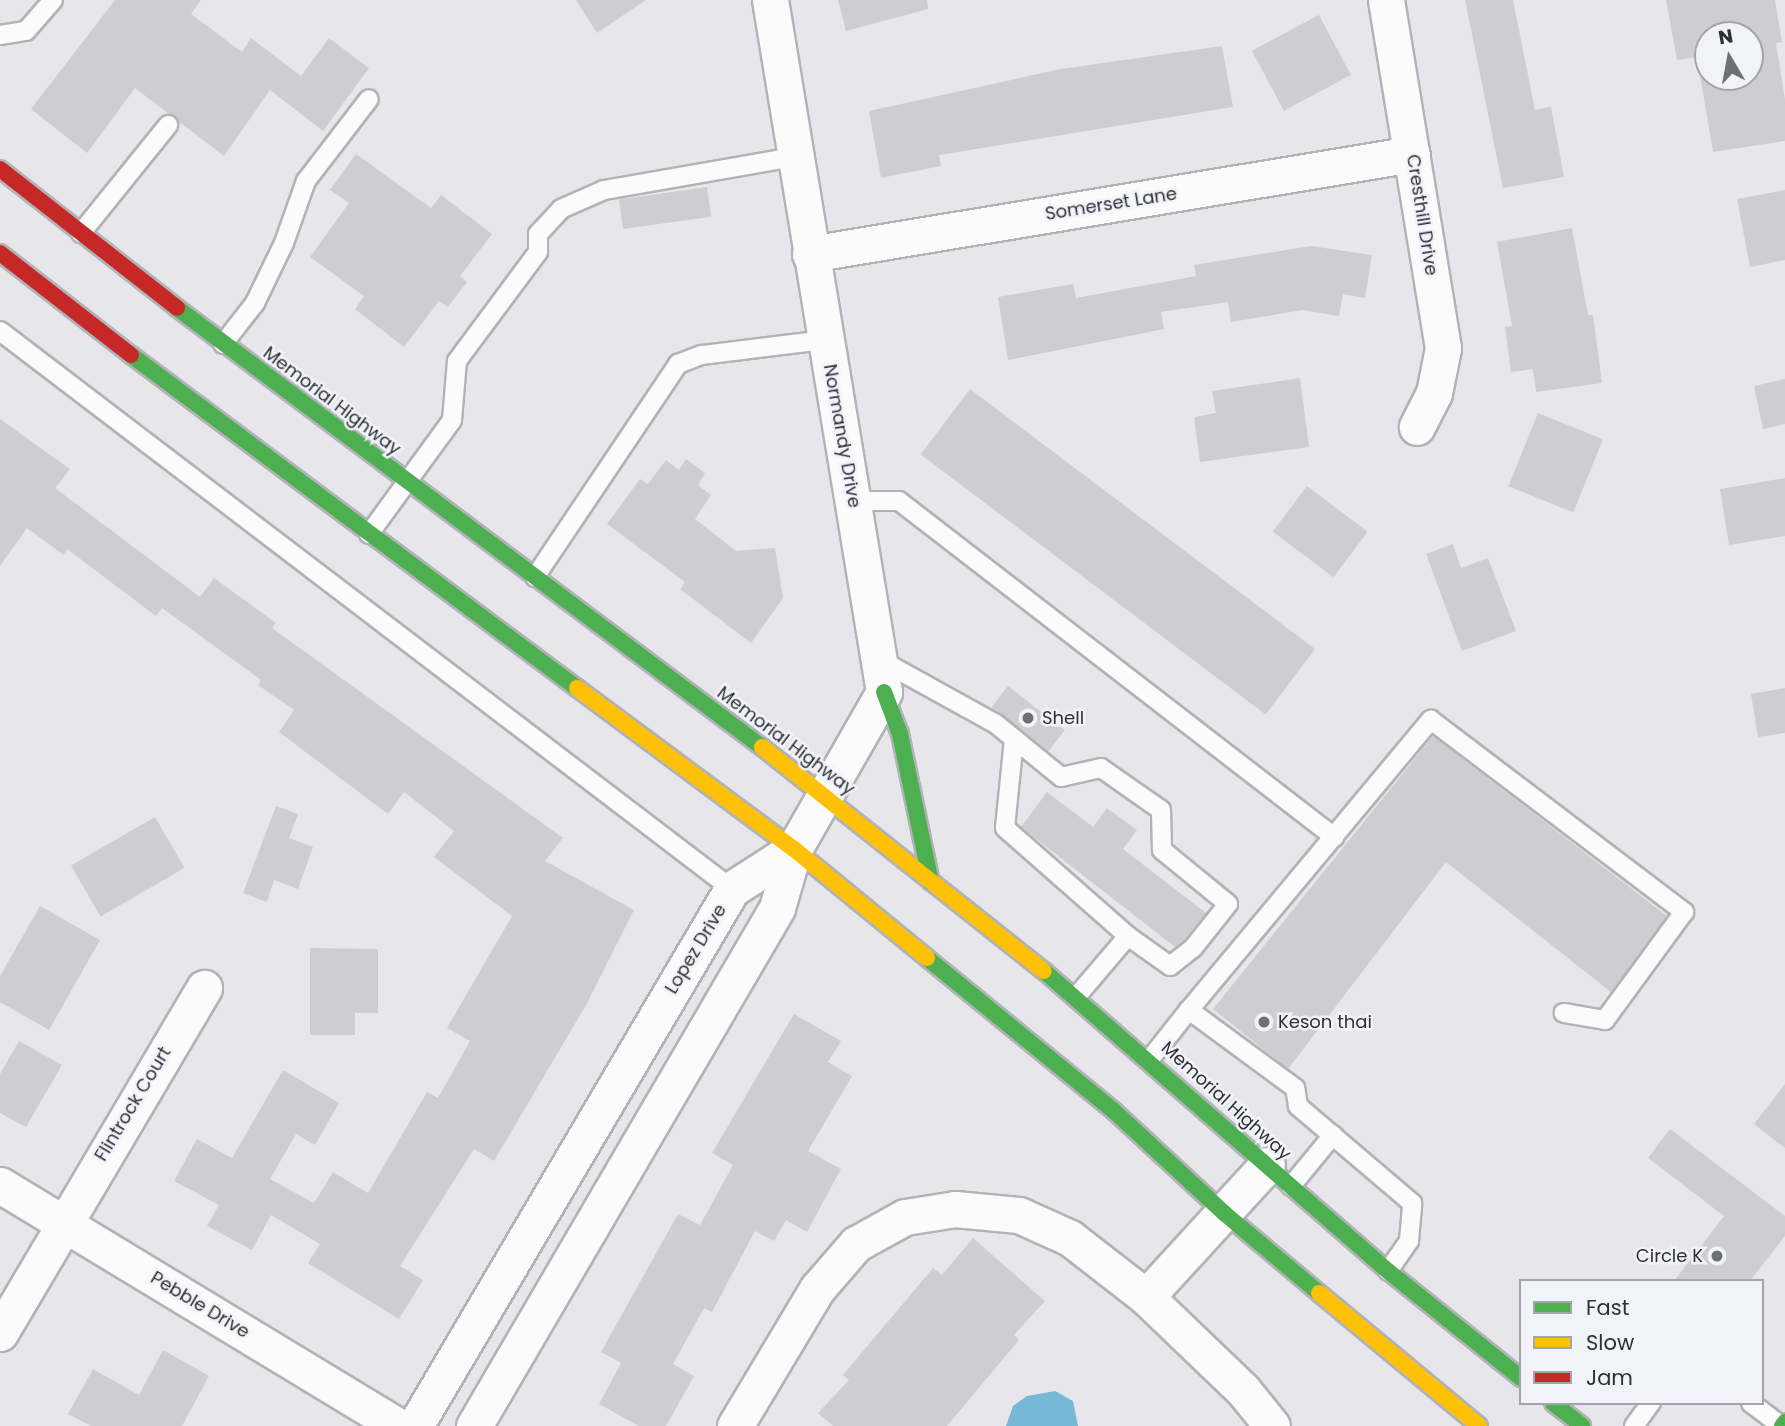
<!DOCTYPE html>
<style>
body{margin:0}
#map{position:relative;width:1785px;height:1426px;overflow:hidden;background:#e7e7eb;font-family:Poppins,sans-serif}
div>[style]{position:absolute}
.water>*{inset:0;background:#77b8d6}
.building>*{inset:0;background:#cecdd1;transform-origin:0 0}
.roads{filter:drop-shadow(2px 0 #b2b3b6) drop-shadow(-2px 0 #b2b3b6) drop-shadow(0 2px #b2b3b6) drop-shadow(0 -2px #b2b3b6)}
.lane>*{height:18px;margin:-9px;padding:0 9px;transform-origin:9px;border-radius:9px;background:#fbfbfc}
.street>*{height:35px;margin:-17.5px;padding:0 17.5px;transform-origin:17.5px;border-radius:17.5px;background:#fbfbfc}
.fast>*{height:16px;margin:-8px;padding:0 8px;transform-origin:8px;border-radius:8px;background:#4caf50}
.slow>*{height:16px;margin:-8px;padding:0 8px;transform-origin:8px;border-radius:8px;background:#ffc107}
.jam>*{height:16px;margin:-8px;padding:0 8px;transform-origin:8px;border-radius:8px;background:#c62828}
.dots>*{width:19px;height:19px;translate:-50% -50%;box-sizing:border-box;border:4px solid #f2f3fa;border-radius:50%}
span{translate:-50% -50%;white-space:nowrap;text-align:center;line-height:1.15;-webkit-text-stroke:5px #f2f3fa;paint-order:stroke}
.street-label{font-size:18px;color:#2f3032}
.poi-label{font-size:18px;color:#2f3032}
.left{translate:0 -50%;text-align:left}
.right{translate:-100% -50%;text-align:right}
.legend{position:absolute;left:1519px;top:1279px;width:245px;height:126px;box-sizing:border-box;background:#f2f3fa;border:2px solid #a4a5aa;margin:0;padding:9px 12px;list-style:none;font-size:21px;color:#2f3032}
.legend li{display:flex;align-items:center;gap:14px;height:35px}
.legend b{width:35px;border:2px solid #a4a5aa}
.north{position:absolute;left:1694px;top:21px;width:70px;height:70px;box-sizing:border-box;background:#f2f3fa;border:2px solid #a4a5aa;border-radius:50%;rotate:350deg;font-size:19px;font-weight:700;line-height:28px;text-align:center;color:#2f3032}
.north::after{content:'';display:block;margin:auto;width:24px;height:32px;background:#6f7073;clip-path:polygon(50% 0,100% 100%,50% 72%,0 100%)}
</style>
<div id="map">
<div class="water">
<i style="clip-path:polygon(1055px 1391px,1073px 1401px,1078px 1426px,1006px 1426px,1013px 1406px,1027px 1396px)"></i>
</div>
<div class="building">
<i style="clip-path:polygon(115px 0,201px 0,191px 14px,242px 52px,251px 38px,301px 76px,329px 38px,369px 68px,323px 131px,270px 90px,224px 156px,135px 88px,87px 153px,31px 109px)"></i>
<i style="clip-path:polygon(576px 0,646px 0,597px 33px)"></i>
<i style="clip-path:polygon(838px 0,927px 0,928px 9px,846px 31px)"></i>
<i style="clip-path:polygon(1465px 0,1513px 0,1535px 110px,1551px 107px,1564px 177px,1503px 188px)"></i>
<i style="clip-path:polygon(evenodd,1666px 0,1775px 0,1782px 42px,1776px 43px,1785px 100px,1785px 141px,1713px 152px,1697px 57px,1677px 60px,1666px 0,1708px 35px,1750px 35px,1750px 77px,1708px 77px,1708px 35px)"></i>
<i style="left:1319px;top:15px;width:68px;height:76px;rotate:62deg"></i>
<i style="clip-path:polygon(1222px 46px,1233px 107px,939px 155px,941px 166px,881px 178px,869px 111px,1061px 69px)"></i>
<i style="clip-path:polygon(356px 154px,431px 208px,441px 195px,492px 234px,460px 276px,467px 282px,448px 307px,439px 301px,404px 347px,355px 309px,364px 296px,310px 257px,349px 203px,330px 190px)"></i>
<i style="left:707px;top:187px;width:30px;height:89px;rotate:82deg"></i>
<i style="clip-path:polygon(1785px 190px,1785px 260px,1750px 267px,1737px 199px)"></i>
<i style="clip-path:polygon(1572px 228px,1588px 315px,1593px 315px,1602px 383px,1536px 392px,1533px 369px,1511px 372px,1505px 327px,1512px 326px,1497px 242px)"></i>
<i style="clip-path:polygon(1311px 246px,1372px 255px,1365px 298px,1343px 294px,1339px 316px,1303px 310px,1231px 322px,1228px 302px,1161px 312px,1164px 329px,1008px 360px,998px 297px,1073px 284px,1076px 298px,1196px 276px,1194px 265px)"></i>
<i style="clip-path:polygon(1300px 378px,1309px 447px,1200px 462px,1194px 417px,1216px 413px,1212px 391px)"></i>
<i style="clip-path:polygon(1785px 379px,1785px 424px,1763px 429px,1754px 386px)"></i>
<i style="left:970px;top:389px;width:432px;height:82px;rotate:37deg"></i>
<i style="left:1538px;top:413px;width:70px;height:79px;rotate:22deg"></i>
<i style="clip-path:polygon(0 419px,70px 469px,55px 488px,200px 597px,214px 578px,276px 623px,272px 628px,563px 838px,545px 861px,634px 910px,586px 1005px,494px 1161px,474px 1149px,400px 1266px,423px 1280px,399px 1319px,308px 1263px,320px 1244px,271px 1215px,252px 1250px,207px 1226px,219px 1205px,174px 1181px,197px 1139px,232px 1158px,283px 1070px,339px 1103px,315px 1145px,296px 1134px,270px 1179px,314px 1203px,333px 1172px,368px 1193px,427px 1092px,438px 1098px,470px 1041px,447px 1028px,512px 916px,434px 857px,454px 831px,404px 792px,388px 814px,279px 732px,294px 710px,258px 685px,261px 680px,162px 608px,156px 616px,67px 549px,64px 555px,27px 528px,0 566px)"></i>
<i style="clip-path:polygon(686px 459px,705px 473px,698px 485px,711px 495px,695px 519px,736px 551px,775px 548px,783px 598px,751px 643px,680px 589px,685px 582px,607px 524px,640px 479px,648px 484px,666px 460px,679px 470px)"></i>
<i style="clip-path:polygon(1785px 478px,1785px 536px,1729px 545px,1720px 489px)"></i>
<i style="left:1307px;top:486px;width:76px;height:57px;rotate:37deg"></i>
<i style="clip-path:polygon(1453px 544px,1461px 568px,1488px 558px,1516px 631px,1462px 651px,1426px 554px)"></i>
<i style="left:1008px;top:686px;width:72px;height:27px;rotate:38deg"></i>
<i style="clip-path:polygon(1785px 688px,1785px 733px,1758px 737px,1751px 694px)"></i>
<i style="clip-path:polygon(1433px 736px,1667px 916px,1611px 992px,1446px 862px,1288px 1069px,1213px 1009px)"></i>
<i style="clip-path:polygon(1047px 792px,1093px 827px,1107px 808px,1137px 830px,1123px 849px,1206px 913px,1184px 940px,1175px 947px,1021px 827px)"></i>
<i style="clip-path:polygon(276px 806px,298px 814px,289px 838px,313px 847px,298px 889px,274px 880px,267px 902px,243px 893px)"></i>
<i style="left:155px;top:817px;width:59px;height:97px;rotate:60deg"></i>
<i style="clip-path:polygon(40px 906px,100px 940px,49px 1030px,0 1002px,0 976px)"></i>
<i style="clip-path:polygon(310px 948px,378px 949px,378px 1013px,355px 1013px,355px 1035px,310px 1035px)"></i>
<i style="clip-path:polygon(794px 1014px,841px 1041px,828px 1062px,852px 1076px,808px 1151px,841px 1169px,807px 1232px,786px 1220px,774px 1241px,755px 1231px,712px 1312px,704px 1308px,673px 1364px,694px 1376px,666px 1426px,639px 1426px,599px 1404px,621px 1363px,601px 1352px,678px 1214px,700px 1225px,733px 1165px,712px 1153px)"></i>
<i style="clip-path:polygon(19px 1041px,62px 1065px,26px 1127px,0 1113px,0 1074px)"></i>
<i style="clip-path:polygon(1785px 1084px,1785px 1148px,1754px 1124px)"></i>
<i style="clip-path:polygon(1670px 1129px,1785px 1216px,1785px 1236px,1750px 1281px,1674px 1281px,1724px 1216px,1648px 1158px)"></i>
<i style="clip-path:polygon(973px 1238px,1045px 1301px,1014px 1335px,1019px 1340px,947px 1426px,833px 1426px,818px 1413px,849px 1380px,843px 1375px,933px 1268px,942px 1275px)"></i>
<i style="clip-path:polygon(163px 1350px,209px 1376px,182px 1426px,91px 1426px,68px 1414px,93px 1369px,139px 1395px)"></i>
</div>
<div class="roads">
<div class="lane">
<i style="left:0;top:35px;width:26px;rotate:-9deg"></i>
<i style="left:26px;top:31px;width:41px;rotate:-48.9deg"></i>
<i style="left:81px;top:233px;width:139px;rotate:-51.1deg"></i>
<i style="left:0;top:331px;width:920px;rotate:37.32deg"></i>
<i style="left:223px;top:344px;width:52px;rotate:-52deg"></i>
<i style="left:255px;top:303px;width:67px;rotate:-64.2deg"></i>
<i style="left:284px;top:243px;width:66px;rotate:-70.5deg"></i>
<i style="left:306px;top:181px;width:103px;rotate:-52.5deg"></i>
<i style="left:854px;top:501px;width:45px"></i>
<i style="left:899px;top:501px;width:550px;rotate:37.68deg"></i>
<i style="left:369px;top:534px;width:141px;rotate:-53.9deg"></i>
<i style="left:452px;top:420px;width:59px;rotate:-85.2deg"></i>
<i style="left:457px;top:361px;width:136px;rotate:-53.4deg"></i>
<i style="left:538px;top:252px;width:18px;rotate:-90deg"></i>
<i style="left:538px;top:234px;width:34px;rotate:-47deg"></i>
<i style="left:561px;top:209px;width:47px;rotate:-23.8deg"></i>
<i style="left:604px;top:190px;width:193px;rotate:-9.9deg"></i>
<i style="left:535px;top:577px;width:257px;rotate:-56.1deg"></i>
<i style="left:678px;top:364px;width:26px;rotate:-21deg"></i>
<i style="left:702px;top:355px;width:123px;rotate:-7deg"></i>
<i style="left:882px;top:661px;width:130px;rotate:28.9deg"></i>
<i style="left:996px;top:724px;width:84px;rotate:39.2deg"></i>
<i style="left:1061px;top:777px;width:41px;rotate:-12.7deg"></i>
<i style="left:1101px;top:768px;width:73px;rotate:35deg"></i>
<i style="left:1161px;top:810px;width:40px;rotate:88.6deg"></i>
<i style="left:1162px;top:850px;width:85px;rotate:39.3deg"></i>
<i style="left:1228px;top:904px;width:56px;rotate:128.5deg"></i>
<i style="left:1193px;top:948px;width:29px;rotate:142deg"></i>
<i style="left:1170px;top:966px;width:52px;rotate:-144.5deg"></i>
<i style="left:1128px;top:936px;width:80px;rotate:130.4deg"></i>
<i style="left:1014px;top:739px;width:89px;rotate:95.8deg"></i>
<i style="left:1005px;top:828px;width:164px;rotate:41.3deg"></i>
<i style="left:1150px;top:1059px;width:63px;rotate:-51.5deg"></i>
<i style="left:1291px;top:1186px;width:66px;rotate:-50.5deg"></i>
<i style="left:1388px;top:1271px;width:37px;rotate:-55deg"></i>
<i style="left:1409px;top:1241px;width:38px;rotate:-85deg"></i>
<i style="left:1412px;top:1203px;width:150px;rotate:-139.6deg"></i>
<i style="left:1298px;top:1106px;width:18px;rotate:-99deg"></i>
<i style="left:1295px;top:1088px;width:132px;rotate:-143.7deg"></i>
<i style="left:1189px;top:1010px;width:378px;rotate:-50.2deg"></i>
<i style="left:1431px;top:720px;width:318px;rotate:37.2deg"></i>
<i style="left:1684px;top:912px;width:134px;rotate:126.2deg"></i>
<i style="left:1605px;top:1020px;width:42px;rotate:-170.3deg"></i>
<i style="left:1751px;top:1403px;width:39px;rotate:37deg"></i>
<i style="left:1634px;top:1426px;width:29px;rotate:-54deg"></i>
</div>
<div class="street">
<i style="left:1386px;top:0;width:353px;rotate:80.7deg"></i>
<i style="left:1443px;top:348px;width:46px;rotate:101.3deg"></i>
<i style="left:1434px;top:393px;width:38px;rotate:117deg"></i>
<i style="left:810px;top:254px;width:610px;rotate:-9.43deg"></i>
<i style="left:0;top:1185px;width:465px;rotate:31.2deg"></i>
<i style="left:1146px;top:1297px;width:179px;rotate:-47.5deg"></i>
<i style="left:0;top:1333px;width:401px;rotate:-59.4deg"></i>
<i style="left:415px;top:1426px;width:624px;rotate:-59.45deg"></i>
<i style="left:732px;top:889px;width:74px;rotate:-32.8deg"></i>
<i style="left:474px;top:1426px;width:600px;rotate:-59.67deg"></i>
<i style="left:777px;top:908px;width:61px;rotate:-73.9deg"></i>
<i style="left:794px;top:849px;width:181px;rotate:-60.2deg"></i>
<i style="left:884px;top:692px;width:701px;rotate:-99.35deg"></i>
<i style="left:735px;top:1426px;width:160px;rotate:-59.1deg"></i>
<i style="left:817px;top:1289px;width:60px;rotate:-49.1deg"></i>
<i style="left:856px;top:1244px;width:56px;rotate:-28.9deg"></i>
<i style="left:905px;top:1217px;width:51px;rotate:-9.1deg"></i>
<i style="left:955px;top:1209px;width:64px;rotate:5.4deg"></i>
<i style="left:1019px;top:1215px;width:56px;rotate:24.3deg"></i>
<i style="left:1070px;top:1238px;width:96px;rotate:37.8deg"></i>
<i style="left:1146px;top:1297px;width:134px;rotate:43.8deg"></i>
<i style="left:1243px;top:1390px;width:46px;rotate:51.1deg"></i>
</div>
<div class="fast">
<i style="left:177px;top:308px;width:731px;rotate:36.89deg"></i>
<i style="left:131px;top:355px;width:557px;rotate:36.75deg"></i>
<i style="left:884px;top:692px;width:45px;rotate:69.1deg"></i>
<i style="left:900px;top:734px;width:151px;rotate:78.2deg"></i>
<i style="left:927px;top:958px;width:242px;rotate:39.3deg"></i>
<i style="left:1114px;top:1111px;width:150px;rotate:42.8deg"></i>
<i style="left:1224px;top:1213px;width:124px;rotate:40.1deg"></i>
<i style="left:1044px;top:971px;width:456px;rotate:41.1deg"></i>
<i style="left:1388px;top:1271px;width:171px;rotate:38.8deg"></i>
<i style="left:1553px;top:1403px;width:37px;rotate:38deg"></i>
<i style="left:1782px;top:1426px;width:5px;rotate:-53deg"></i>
</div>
<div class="slow">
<i style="left:577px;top:688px;width:270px;rotate:36.6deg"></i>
<i style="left:794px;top:849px;width:172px;rotate:39.3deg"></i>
<i style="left:762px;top:747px;width:360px;rotate:38.5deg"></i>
<i style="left:1319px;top:1293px;width:208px;rotate:39.7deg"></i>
</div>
<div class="jam">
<i style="left:0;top:169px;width:225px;rotate:38.1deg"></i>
<i style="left:0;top:253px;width:166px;rotate:37.9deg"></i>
</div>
</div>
<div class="dots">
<i style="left:1028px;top:718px;background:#6f7073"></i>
<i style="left:1264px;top:1022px;background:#6f7073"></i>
<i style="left:1717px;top:1256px;background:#6f7073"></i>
</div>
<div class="street-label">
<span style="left:1111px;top:204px;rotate:-9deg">Somerset Lane</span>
<span style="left:1422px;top:215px;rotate:81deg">Cresthill Drive</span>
<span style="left:332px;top:401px;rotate:37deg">Memorial Highway</span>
<span style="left:842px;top:436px;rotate:80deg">Normandy Drive</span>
<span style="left:786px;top:741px;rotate:37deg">Memorial Highway</span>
<span style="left:696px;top:949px;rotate:-59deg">Lopez Drive</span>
<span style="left:1226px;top:1101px;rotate:42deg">Memorial Highway</span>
<span style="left:133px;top:1104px;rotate:-59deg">Flintrock Court</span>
<span style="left:200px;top:1305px;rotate:31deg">Pebble Drive</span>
</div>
<div class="poi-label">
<span class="left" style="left:1042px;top:718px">Shell</span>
<span class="left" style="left:1278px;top:1022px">Keson thai</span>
<span class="right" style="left:1703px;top:1256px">Circle K</span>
</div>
<ul class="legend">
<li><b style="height:9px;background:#4caf50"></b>Fast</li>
<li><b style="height:9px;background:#ffc107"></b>Slow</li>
<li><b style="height:9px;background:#c62828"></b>Jam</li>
</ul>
<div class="north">N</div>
</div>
